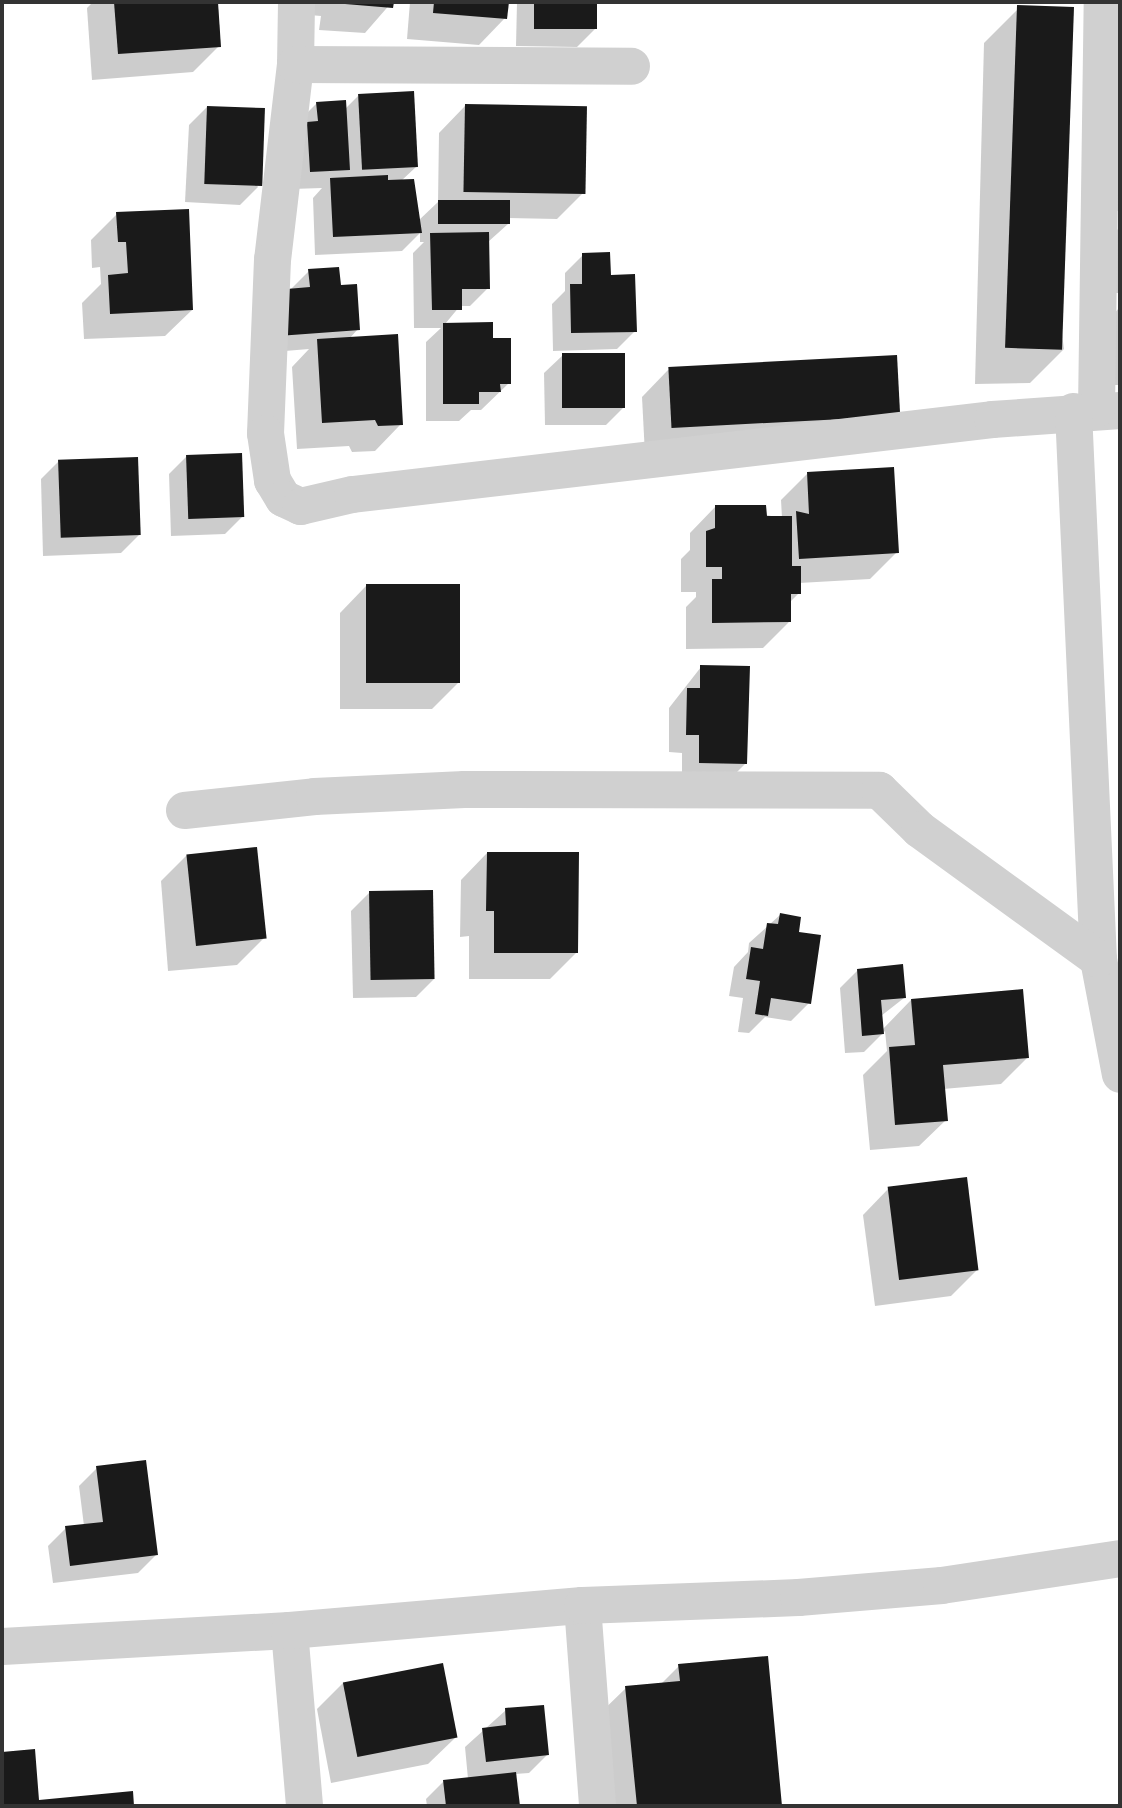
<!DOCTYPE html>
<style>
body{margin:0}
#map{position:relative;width:1122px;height:1808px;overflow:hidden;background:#fff;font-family:Karla,sans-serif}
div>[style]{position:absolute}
.shadow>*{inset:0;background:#0003;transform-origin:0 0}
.building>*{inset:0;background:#1a1a1a;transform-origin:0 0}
.street>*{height:37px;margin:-18.5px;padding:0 18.5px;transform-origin:18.5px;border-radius:18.5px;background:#d0d0d0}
span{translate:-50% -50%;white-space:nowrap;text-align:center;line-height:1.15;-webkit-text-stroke:7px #fff;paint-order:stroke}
.frame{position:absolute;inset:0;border:4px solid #333;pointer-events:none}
</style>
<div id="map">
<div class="shadow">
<i style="clip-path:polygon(93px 2px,216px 2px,219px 46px,193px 72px,92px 80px,87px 8px)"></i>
<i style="clip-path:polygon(299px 2px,392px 2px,365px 33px,319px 30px,321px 16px,298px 14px)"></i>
<i style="clip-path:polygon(410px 2px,507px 2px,505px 18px,479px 45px,407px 39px)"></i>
<i style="clip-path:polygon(517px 2px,595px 2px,595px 29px,577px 47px,516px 46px)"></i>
<i style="clip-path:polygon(1018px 9px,1064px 349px,1030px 383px,975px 384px,984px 43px)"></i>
<i style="clip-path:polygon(1120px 19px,1120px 80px,1110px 80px,1110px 29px)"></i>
<i style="clip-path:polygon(358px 96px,416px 167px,401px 181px,418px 221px,438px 202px,439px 133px,465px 106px,583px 193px,557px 219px,508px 218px,508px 224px,488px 242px,488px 288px,470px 306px,460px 306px,445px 324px,492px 340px,509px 383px,481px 410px,471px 410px,459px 421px,426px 421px,426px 342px,441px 328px,414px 328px,413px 253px,424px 242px,420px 242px,420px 233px,402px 251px,315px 255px,313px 198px,322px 188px,292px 189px,299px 121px,317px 103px,345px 109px)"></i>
<i style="clip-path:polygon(207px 107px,258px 187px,240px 205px,185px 202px,189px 125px)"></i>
<i style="left:1120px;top:129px;width:82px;height:4px;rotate:90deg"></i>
<i style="clip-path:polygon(117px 214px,192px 310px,165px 336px,84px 339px,82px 303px,101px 284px,100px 267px,92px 268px,91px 240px)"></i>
<i style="clip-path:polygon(1120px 227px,1120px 293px,1115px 293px,1117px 230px)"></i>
<i style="clip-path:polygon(583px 255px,609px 276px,635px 331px,617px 349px,553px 351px,552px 304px,565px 291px,565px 273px)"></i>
<i style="clip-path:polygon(309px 271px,339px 287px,358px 329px,349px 339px,401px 424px,375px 451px,352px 452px,349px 446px,297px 449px,292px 367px,309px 349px,261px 353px,291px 289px)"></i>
<i style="clip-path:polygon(1120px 307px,1120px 385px,1107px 385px,1110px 318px)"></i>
<i style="clip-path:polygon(563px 355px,624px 407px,606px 425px,545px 425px,544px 373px)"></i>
<i style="clip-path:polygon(668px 370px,899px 415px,645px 455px,642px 397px)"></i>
<i style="clip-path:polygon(187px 456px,243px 516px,225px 534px,171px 536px,169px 474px)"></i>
<i style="clip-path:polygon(59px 461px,139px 535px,121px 553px,43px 556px,41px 479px)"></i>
<i style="clip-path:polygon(807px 474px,897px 552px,870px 579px,799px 583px,799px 593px,789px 603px,789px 622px,763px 648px,686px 649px,686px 607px,696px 597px,696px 592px,681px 592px,681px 559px,690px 550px,690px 533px,716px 506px,782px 518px,781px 500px)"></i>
<i style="clip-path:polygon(366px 586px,458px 683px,432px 709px,340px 709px,340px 613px)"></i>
<i style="clip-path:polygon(701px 667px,746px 763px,728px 781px,682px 780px,682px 753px,669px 752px,669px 708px)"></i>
<i style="clip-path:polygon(487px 853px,577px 952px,550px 979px,469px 979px,469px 936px,460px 937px,461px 880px)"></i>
<i style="clip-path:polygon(187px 855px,264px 938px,237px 965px,168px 971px,161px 881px)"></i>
<i style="clip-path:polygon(369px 893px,434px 979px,416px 997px,353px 998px,351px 911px)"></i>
<i style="clip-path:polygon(780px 915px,797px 933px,809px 1003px,791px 1021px,765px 1017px,749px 1033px,738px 1032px,743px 998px,729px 996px,734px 967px,748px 952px,749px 943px)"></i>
<i style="clip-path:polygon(858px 970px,904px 998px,881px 1016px,882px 1030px,911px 1000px,1027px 1058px,1001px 1084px,943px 1089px,946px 1120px,919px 1146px,870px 1150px,863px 1075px,887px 1051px,885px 1031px,864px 1052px,845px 1053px,840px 988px)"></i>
<i style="clip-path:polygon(889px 1188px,977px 1270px,951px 1296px,875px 1306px,863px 1215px)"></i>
<i style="clip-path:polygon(97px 1468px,156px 1555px,138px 1573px,53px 1583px,48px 1546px,66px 1528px,84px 1526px,79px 1486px)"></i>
<i style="clip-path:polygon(766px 1657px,781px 1806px,601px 1806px,592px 1721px,626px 1688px,661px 1684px,679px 1666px)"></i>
<i style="clip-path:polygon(343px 1683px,455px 1738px,428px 1764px,331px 1783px,317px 1709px)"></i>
<i style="clip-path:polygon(506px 1710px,547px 1755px,529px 1773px,515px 1774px,518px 1806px,427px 1806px,426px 1799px,444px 1781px,468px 1779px,465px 1747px)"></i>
<i style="clip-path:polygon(33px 1751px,37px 1801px,132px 1793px,133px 1806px,2px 1806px,2px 1753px)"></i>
</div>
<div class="building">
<i style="clip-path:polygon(114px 2px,218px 2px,221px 47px,118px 54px)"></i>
<i style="clip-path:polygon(345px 2px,394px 2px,393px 8px,345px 4px)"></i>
<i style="clip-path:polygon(434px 2px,509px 2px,507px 19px,433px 13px)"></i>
<i style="left:534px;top:2px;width:63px;height:27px"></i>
<i style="left:1074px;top:7px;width:343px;height:57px;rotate:92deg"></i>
<i style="left:414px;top:91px;width:76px;height:56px;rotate:87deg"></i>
<i style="clip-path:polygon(346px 100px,350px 170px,310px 172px,307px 122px,318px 121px,316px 102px)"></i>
<i style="left:465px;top:104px;width:122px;height:88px;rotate:1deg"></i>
<i style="left:207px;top:106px;width:58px;height:78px;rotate:2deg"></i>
<i style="clip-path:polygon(388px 175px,388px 180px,414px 179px,422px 233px,333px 237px,330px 178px)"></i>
<i style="left:438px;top:200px;width:72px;height:24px"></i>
<i style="clip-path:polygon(189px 209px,193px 310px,110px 314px,108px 275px,128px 273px,126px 242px,118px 242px,116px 212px)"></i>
<i style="clip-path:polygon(489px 232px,490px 289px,462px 289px,462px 310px,432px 310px,430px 233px)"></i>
<i style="clip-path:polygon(610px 252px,611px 275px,635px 274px,637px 332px,571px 333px,570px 284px,582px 284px,582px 253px)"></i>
<i style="clip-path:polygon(339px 267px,341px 285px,357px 284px,360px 330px,278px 336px,275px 290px,310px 287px,308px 269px)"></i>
<i style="clip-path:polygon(493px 322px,493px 338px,511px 338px,511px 384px,500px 384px,501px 392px,479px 392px,479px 404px,443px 404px,443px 323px)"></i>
<i style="clip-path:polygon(398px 334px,403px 425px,378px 426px,375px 420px,322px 423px,317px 339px)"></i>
<i style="left:562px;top:353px;width:63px;height:55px"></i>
<i style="left:897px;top:355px;width:61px;height:229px;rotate:87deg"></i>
<i style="left:242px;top:453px;width:64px;height:56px;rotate:88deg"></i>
<i style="left:138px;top:457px;width:78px;height:80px;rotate:88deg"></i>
<i style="clip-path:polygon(894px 467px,899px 553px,799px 559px,796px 511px,809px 514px,807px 472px)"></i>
<i style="clip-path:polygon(715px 505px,766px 505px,767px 516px,792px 516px,792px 566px,801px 566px,801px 594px,791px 594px,791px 622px,712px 623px,712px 579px,722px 579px,722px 567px,706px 567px,706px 531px,715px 528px)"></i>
<i style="left:460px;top:584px;width:99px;height:94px;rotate:90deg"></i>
<i style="clip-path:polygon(700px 665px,750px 666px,747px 764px,699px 763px,699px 735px,686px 735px,687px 688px,700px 688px)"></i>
<i style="left:257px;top:847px;width:92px;height:71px;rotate:84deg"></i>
<i style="clip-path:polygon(487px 852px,579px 852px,578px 953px,494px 953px,494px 911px,486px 911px)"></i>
<i style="left:433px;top:890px;width:89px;height:64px;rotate:89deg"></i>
<i style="clip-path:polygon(780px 913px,801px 917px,799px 932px,821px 935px,811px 1004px,771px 998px,768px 1016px,755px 1014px,760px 981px,746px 979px,751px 947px,763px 949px,767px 923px,778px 924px)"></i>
<i style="clip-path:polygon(903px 964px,906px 998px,881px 1000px,884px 1034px,862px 1036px,857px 969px)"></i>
<i style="clip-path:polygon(1023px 989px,1029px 1058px,943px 1065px,948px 1121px,895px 1125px,889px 1047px,915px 1045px,911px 999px)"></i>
<i style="left:967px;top:1177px;width:94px;height:80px;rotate:83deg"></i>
<i style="clip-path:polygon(146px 1460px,158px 1555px,70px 1566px,65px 1526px,103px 1522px,96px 1466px)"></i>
<i style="clip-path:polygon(768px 1656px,782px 1806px,637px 1806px,625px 1686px,680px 1681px,678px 1664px)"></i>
<i style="left:443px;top:1663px;width:76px;height:102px;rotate:79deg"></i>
<i style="clip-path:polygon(544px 1705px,549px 1755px,486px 1762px,482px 1728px,506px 1725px,505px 1708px)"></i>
<i style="clip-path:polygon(35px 1749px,39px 1800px,133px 1791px,134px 1806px,2px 1806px,2px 1752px)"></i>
<i style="clip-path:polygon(516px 1772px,520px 1806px,446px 1806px,443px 1780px)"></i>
</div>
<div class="street">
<i style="left:296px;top:2px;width:62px;rotate:90.9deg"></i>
<i style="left:295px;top:64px;width:196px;rotate:96.7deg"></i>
<i style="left:272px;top:259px;width:174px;rotate:92.3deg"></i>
<i style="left:265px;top:433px;width:48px;rotate:81.5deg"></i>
<i style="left:272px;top:480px;width:21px;rotate:59deg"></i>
<i style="left:283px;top:498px;width:19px;rotate:25deg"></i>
<i style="left:300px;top:506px;width:53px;rotate:-13deg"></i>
<i style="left:352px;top:494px;width:644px;rotate:-6.68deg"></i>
<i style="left:992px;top:419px;width:128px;rotate:-4deg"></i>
<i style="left:295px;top:64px;width:336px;rotate:0.3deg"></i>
<i style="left:1096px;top:409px;width:407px;rotate:-89.2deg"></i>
<i style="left:1073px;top:411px;width:549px;rotate:87.39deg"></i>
<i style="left:1098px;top:959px;width:117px;rotate:79.2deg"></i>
<i style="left:184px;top:810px;width:131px;rotate:-6.1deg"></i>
<i style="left:314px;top:796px;width:150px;rotate:-2.7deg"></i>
<i style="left:464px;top:789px;width:415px;rotate:0.1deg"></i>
<i style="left:879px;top:790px;width:56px;rotate:44.3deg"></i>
<i style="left:919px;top:829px;width:221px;rotate:36deg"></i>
<i style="left:582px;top:1605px;width:202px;rotate:85.7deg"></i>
<i style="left:289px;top:1630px;width:177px;rotate:85.1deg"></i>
<i style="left:2px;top:1646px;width:287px;rotate:-3.2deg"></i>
<i style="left:289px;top:1630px;width:294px;rotate:-4.9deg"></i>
<i style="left:582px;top:1605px;width:216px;rotate:-2.1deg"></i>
<i style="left:798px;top:1597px;width:144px;rotate:-4.8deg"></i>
<i style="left:941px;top:1585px;width:181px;rotate:-8.6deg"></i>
</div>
<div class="frame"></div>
</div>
